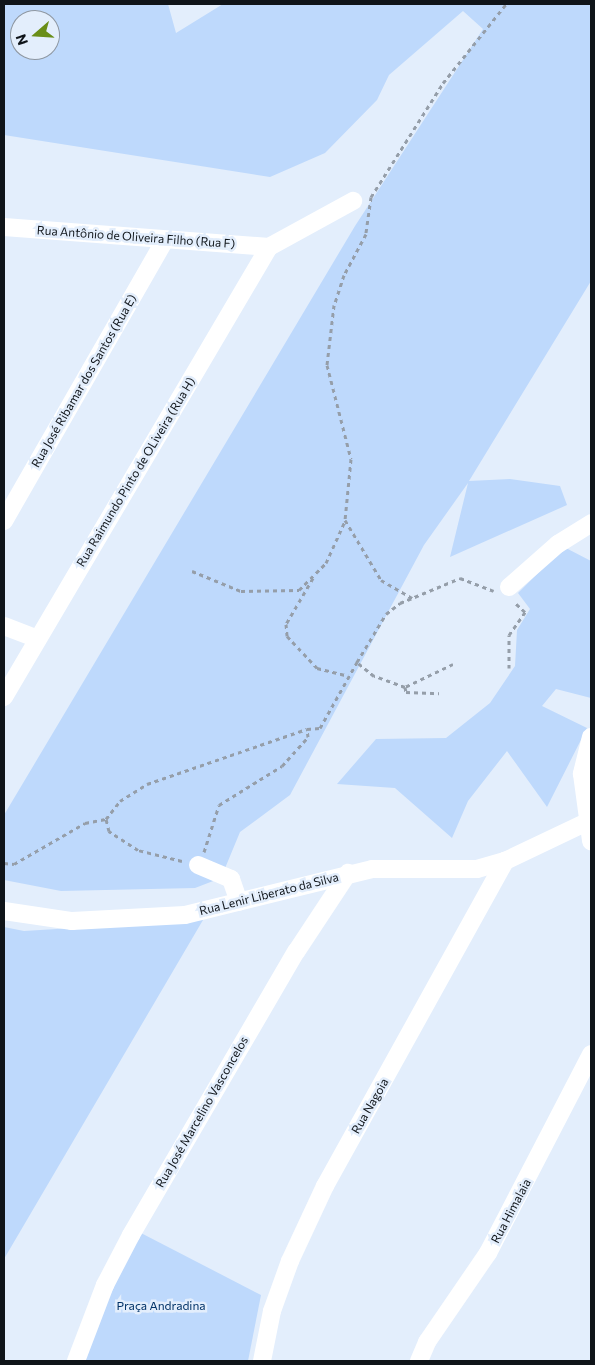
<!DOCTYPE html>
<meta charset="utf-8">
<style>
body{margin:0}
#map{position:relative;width:595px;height:1365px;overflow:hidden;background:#e3eefc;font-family:Commissioner,sans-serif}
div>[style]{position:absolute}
.green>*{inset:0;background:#bed9fc}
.path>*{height:3px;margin-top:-1.5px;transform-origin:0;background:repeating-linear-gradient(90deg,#959ea9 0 4px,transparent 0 8px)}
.minor>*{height:18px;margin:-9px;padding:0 9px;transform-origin:9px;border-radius:9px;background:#fff}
span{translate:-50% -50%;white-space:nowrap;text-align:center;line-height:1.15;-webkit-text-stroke:5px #e3eefc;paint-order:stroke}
.street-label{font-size:12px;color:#0f1419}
.park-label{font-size:12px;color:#003267}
.frame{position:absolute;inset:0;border:5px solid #0f1419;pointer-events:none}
.north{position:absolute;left:10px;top:10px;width:50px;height:50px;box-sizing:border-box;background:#e3eefc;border:1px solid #8e97a1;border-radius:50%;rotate:251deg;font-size:14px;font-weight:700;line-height:20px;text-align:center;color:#0f1419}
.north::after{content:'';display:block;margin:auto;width:18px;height:22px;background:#698e18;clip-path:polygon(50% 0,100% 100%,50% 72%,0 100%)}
</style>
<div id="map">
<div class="green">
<i style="clip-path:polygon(evenodd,4px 4px,168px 4px,176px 33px,223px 4px,591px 4px,591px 281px,469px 481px,510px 479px,560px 486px,567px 505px,450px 557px,468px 483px,424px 545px,290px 795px,240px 832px,221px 878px,195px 888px,61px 891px,4px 880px,4px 815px,355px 226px,483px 29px,463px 11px,389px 75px,377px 100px,325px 153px,270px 177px,4px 135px,4px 4px,20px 20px,50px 20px,50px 50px,20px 50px,20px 20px)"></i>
<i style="clip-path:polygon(564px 547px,591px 561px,591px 698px,556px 689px,542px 706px,587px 728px,547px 807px,507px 751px,468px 801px,452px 838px,395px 788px,337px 784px,376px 739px,446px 738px,490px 703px,515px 666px,517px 630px,530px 609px,518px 593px)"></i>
<i style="clip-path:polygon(203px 920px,4px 1259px,4px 927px,24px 931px)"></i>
<i style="clip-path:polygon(139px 1232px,261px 1295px,248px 1361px,80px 1361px)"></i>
</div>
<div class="path">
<i style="left:371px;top:197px;width:37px;rotate:98deg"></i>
<i style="left:366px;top:234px;width:47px;rotate:118.2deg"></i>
<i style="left:344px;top:275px;width:32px;rotate:108deg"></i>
<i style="left:334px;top:305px;width:60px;rotate:96.7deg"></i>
<i style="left:327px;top:365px;width:97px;rotate:75.7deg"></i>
<i style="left:351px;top:459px;width:61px;rotate:95.6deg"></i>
<i style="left:345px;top:520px;width:70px;rotate:59deg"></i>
<i style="left:381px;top:580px;width:36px;rotate:30deg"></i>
<i style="left:371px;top:197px;width:135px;rotate:-57.7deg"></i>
<i style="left:443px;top:83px;width:101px;rotate:-51.4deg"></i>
<i style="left:192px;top:571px;width:53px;rotate:22.2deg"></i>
<i style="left:241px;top:591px;width:58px;rotate:-1deg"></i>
<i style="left:299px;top:590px;width:38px;rotate:-45deg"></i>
<i style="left:326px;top:563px;width:46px;rotate:-65.7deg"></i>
<i style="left:313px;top:578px;width:53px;rotate:120.4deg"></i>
<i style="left:286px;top:624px;width:12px;rotate:85deg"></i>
<i style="left:287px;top:636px;width:44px;rotate:46.8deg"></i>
<i style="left:317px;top:668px;width:32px;rotate:14deg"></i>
<i style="left:453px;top:664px;width:53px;rotate:154.4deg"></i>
<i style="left:405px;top:687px;width:33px;rotate:-160deg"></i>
<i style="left:374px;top:676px;width:22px;rotate:-141deg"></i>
<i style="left:357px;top:662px;width:56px;rotate:-58.9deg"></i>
<i style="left:386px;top:614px;width:18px;rotate:-38deg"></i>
<i style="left:400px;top:603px;width:65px;rotate:-22.6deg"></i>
<i style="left:460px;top:578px;width:36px;rotate:21deg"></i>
<i style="left:509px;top:668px;width:33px;rotate:-90deg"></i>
<i style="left:509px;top:635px;width:28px;rotate:-55deg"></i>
<i style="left:525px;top:612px;width:16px;rotate:-137deg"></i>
<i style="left:405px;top:687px;width:5px;rotate:79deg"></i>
<i style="left:406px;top:692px;width:33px;rotate:2deg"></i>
<i style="left:204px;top:852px;width:49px;rotate:-72.3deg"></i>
<i style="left:219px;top:805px;width:74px;rotate:-31.8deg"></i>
<i style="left:282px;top:766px;width:39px;rotate:-48deg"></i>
<i style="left:308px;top:737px;width:8px;rotate:-97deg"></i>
<i style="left:307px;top:729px;width:13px;rotate:-4deg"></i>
<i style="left:320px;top:728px;width:76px;rotate:-60.7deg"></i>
<i style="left:182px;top:861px;width:45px;rotate:-166deg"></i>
<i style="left:138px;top:850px;width:35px;rotate:-147deg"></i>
<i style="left:109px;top:831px;width:12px;rotate:-104deg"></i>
<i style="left:106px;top:819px;width:23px;rotate:-52deg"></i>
<i style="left:120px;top:801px;width:32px;rotate:-32deg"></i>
<i style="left:147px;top:784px;width:169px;rotate:-19deg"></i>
<i style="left:4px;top:863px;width:10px;rotate:6deg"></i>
<i style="left:14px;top:864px;width:82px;rotate:-30deg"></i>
<i style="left:85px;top:823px;width:21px;rotate:-11deg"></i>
</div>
<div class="minor">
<i style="left:4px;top:227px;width:266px;rotate:4.3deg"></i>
<i style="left:269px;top:247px;width:96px;rotate:-28.7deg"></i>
<i style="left:4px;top:521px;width:324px;rotate:-60.2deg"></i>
<i style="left:509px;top:587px;width:65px;rotate:-41.3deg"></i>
<i style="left:558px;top:544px;width:39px;rotate:-32deg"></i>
<i style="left:4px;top:626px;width:36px;rotate:21deg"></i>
<i style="left:4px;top:697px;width:522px;rotate:-59.51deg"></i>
<i style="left:591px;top:737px;width:38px;rotate:104deg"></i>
<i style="left:582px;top:774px;width:68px;rotate:82.3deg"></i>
<i style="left:198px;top:865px;width:36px;rotate:23deg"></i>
<i style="left:231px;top:879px;width:24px;rotate:71deg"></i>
<i style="left:4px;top:911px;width:69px;rotate:8.4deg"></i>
<i style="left:72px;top:921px;width:113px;rotate:-3deg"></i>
<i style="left:185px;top:915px;width:193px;rotate:-13.8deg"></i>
<i style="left:372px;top:869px;width:105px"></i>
<i style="left:477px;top:869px;width:29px;rotate:-16deg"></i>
<i style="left:505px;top:861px;width:91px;rotate:-25.4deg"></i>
<i style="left:76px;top:1361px;width:81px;rotate:-69.1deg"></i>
<i style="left:105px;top:1285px;width:56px;rotate:-62.5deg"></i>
<i style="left:131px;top:1235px;width:328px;rotate:-59.8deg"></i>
<i style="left:296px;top:952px;width:95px;rotate:-56.6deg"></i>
<i style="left:262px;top:1361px;width:51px;rotate:-78.7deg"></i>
<i style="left:272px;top:1311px;width:53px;rotate:-70.2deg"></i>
<i style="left:290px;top:1261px;width:83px;rotate:-65deg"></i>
<i style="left:325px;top:1186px;width:372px;rotate:-61deg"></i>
<i style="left:419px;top:1361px;width:21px;rotate:-67deg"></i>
<i style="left:427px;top:1342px;width:108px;rotate:-55.6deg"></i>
<i style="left:488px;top:1253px;width:224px;rotate:-62.6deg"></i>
</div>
<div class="street-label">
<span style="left:136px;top:237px;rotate:4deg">Rua Antônio de Oliveira Filho (Rua F)</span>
<span style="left:84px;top:381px;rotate:-60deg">Rua José Ribamar dos Santos (Rua E)</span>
<span style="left:136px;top:472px;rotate:-59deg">Rua Raimundo Pinto de OLiveira (Rua H)</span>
<span style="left:269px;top:894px;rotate:-14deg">Rua Lenir Liberato da Silva</span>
<span style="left:370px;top:1106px;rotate:-60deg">Rua Nagoia</span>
<span style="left:202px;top:1112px;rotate:-60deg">Rua José Marcelino Vasconcelos</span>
<span style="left:511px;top:1211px;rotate:-62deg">Rua Himalaia</span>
</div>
<div class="park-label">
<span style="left:161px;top:1306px">Praça Andradina</span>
</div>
<div class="frame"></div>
<div class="north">N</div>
</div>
